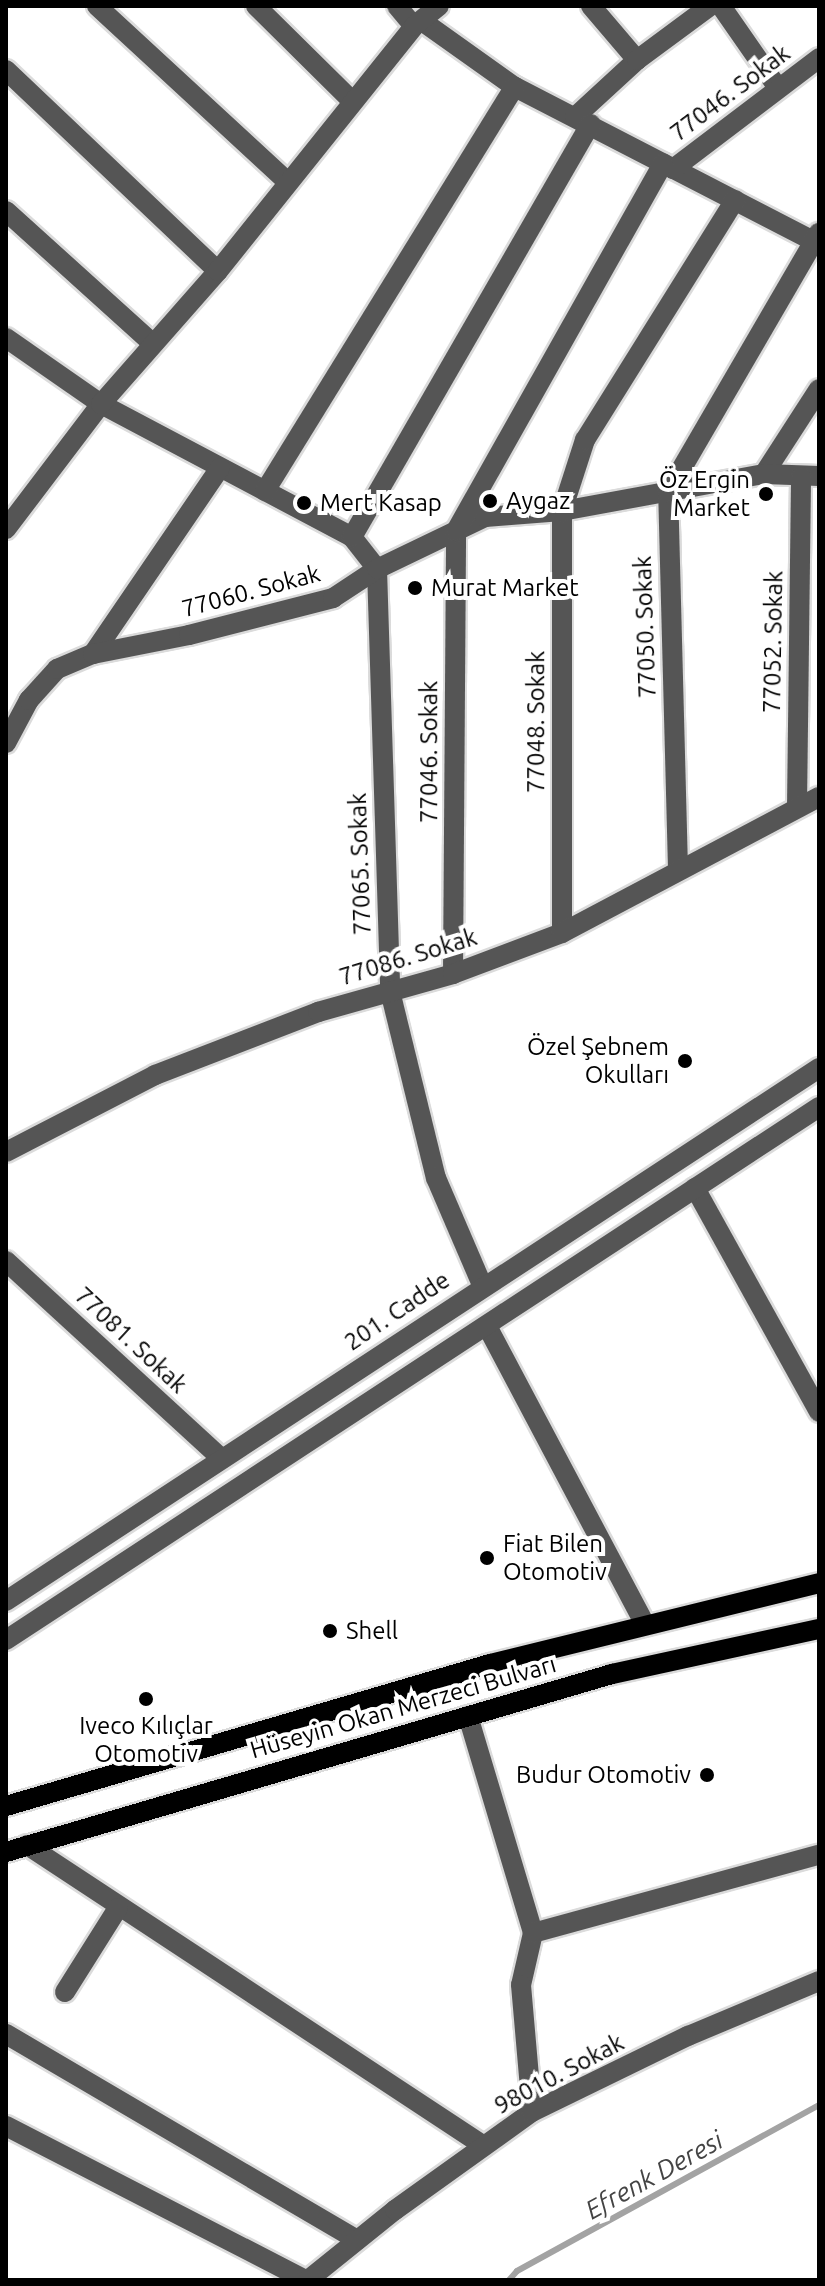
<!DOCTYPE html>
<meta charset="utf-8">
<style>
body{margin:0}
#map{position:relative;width:825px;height:2286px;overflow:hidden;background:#fff;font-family:Ubuntu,sans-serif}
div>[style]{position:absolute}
.stream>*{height:6px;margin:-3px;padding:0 3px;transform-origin:3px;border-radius:3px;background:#a3a3a3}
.roads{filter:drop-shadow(2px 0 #dbdbdb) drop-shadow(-2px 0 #dbdbdb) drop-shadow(0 2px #dbdbdb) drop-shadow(0 -2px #dbdbdb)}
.minor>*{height:20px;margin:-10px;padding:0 10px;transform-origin:10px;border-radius:10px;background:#555}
.major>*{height:20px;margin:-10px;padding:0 10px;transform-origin:10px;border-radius:10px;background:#000}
.dots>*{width:22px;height:22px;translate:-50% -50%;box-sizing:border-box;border:4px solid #fff;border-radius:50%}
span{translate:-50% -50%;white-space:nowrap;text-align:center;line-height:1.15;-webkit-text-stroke:8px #fff;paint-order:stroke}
.street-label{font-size:24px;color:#000}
.poi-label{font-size:24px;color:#000}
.right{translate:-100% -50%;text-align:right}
.left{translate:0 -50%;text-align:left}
.water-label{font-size:26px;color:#444;font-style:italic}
.frame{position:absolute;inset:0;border:8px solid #000;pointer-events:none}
</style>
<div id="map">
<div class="stream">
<i style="left:509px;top:2280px;width:12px;rotate:-48deg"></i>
<i style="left:517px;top:2271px;width:345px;rotate:-28.8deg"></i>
</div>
<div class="roads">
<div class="minor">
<i style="left:97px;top:6px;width:260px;rotate:42.7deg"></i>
<i style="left:256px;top:6px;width:135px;rotate:44.7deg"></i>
<i style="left:397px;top:6px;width:26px;rotate:50deg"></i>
<i style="left:591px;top:6px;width:71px;rotate:49.6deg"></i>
<i style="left:721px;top:6px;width:100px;rotate:55.2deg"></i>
<i style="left:422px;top:21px;width:114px;rotate:35.4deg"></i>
<i style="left:515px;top:87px;width:342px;rotate:27.3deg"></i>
<i style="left:6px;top:70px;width:292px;rotate:43.5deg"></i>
<i style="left:575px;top:117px;width:84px;rotate:-42.6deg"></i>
<i style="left:637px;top:60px;width:91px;rotate:-36.5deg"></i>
<i style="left:673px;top:169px;width:183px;rotate:-37.2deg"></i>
<i style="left:6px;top:211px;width:198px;rotate:42.1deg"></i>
<i style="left:6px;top:338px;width:116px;rotate:34.8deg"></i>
<i style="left:101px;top:404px;width:284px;rotate:27.9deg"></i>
<i style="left:352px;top:537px;width:41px;rotate:52deg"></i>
<i style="left:377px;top:569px;width:422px;rotate:88.2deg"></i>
<i style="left:390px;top:991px;width:193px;rotate:76.2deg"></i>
<i style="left:436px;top:1178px;width:116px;rotate:66.7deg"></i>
<i style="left:764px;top:474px;width:101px;rotate:-57.1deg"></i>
<i style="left:265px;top:491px;width:475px;rotate:-58.3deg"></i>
<i style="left:6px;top:529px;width:157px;rotate:-52.8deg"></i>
<i style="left:101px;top:404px;width:177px;rotate:-48.7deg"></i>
<i style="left:218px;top:271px;width:314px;rotate:-51.3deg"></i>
<i style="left:414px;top:26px;width:32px;rotate:-39deg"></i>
<i style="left:352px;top:537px;width:477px;rotate:-60deg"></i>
<i style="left:93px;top:654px;width:225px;rotate:-55.7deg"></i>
<i style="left:6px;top:743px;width:49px;rotate:-61.9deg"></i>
<i style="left:29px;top:700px;width:42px;rotate:-47.9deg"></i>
<i style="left:57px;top:669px;width:39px;rotate:-23deg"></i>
<i style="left:93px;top:654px;width:98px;rotate:-11.2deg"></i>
<i style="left:189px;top:635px;width:149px;rotate:-14.4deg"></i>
<i style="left:333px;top:598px;width:53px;rotate:-33.4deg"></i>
<i style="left:377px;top:569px;width:120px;rotate:-25.7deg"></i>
<i style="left:485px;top:517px;width:77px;rotate:-4.5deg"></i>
<i style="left:562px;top:511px;width:205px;rotate:-10.4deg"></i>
<i style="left:764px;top:474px;width:55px;rotate:2.1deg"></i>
<i style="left:797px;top:807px;width:330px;rotate:-89.3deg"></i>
<i style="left:678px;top:869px;width:377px;rotate:-91.5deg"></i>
<i style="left:668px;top:492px;width:300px;rotate:-59.8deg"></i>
<i style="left:562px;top:933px;width:422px;rotate:-90deg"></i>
<i style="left:562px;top:511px;width:75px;rotate:-72.1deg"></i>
<i style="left:585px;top:440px;width:283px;rotate:-58deg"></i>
<i style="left:453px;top:974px;width:443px;rotate:-89.6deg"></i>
<i style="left:456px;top:531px;width:422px;rotate:-60.6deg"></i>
<i style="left:6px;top:1152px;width:168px;rotate:-27.3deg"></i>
<i style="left:155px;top:1075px;width:175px;rotate:-21.1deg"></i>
<i style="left:318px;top:1012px;width:140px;rotate:-15.7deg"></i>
<i style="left:453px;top:974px;width:116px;rotate:-20.6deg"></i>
<i style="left:562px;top:933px;width:291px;rotate:-27.9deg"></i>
<i style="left:695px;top:1188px;width:256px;rotate:61deg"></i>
<i style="left:6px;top:1261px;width:292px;rotate:42.5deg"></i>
<i style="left:487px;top:1326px;width:338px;rotate:62.1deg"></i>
<i style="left:6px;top:1601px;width:972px;rotate:-33.25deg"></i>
<i style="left:6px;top:1640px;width:972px;rotate:-33.25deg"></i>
<i style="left:468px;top:1716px;width:227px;rotate:73.3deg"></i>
<i style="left:533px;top:1933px;width:53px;rotate:103deg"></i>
<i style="left:521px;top:1985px;width:127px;rotate:85deg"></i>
<i style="left:27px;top:1845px;width:547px;rotate:33.37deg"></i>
<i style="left:533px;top:1933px;width:296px;rotate:-15.3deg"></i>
<i style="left:65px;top:1992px;width:99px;rotate:-57.8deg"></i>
<i style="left:6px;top:2034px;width:407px;rotate:30.4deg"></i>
<i style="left:6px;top:2126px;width:337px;rotate:27.2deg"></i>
<i style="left:308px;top:2280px;width:112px;rotate:-38.8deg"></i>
<i style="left:395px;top:2210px;width:168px;rotate:-35.6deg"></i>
<i style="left:532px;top:2112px;width:174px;rotate:-26deg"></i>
<i style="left:688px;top:2036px;width:142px;rotate:-22.8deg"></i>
</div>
<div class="major">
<i style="left:6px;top:1806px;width:504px;rotate:-16.35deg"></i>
<i style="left:490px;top:1664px;width:339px;rotate:-13.8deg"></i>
<i style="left:6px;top:1852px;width:632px;rotate:-16.37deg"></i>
<i style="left:612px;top:1674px;width:212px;rotate:-12.3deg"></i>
</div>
</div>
<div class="dots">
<i style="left:766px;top:494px;background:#000"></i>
<i style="left:490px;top:501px;background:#000"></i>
<i style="left:304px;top:503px;background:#000"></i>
<i style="left:415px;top:588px;background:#000"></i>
<i style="left:685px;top:1061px;background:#000"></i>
<i style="left:487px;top:1558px;background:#000"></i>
<i style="left:330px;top:1631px;background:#000"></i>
<i style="left:146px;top:1699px;background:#000"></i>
<i style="left:707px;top:1775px;background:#000"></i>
</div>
<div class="street-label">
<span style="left:730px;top:93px;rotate:-37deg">77046. Sokak</span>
<span style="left:251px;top:591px;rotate:-15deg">77060. Sokak</span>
<span style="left:645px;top:627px;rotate:-92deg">77050. Sokak</span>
<span style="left:773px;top:642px;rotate:-89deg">77052. Sokak</span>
<span style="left:536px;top:722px;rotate:-90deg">77048. Sokak</span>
<span style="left:429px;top:752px;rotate:-90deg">77046. Sokak</span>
<span style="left:360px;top:864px;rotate:-92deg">77065. Sokak</span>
<span style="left:408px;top:957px;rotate:-17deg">77086. Sokak</span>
<span style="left:397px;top:1311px;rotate:-34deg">201. Cadde</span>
<span style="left:131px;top:1340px;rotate:43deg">77081. Sokak</span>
<span style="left:403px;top:1707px;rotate:-16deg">Hüseyin Okan Merzeci Bulvarı</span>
<span style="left:559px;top:2074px;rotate:-28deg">98010. Sokak</span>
</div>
<div class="poi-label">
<span class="right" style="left:750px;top:494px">Öz Ergin<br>Market</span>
<span class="left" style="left:506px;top:501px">Aygaz</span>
<span class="left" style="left:320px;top:503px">Mert Kasap</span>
<span class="left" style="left:431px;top:588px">Murat Market</span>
<span class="right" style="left:669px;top:1061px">Özel Şebnem<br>Okulları</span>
<span class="left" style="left:503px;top:1558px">Fiat Bilen<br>Otomotiv</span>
<span class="left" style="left:346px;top:1631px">Shell</span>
<span style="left:146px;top:1740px">Iveco Kılıçlar<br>Otomotiv</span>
<span class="right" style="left:691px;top:1775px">Budur Otomotiv</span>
</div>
<div class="water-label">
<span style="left:654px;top:2175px;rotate:-29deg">Efrenk Deresi</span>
</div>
<div class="frame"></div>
</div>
